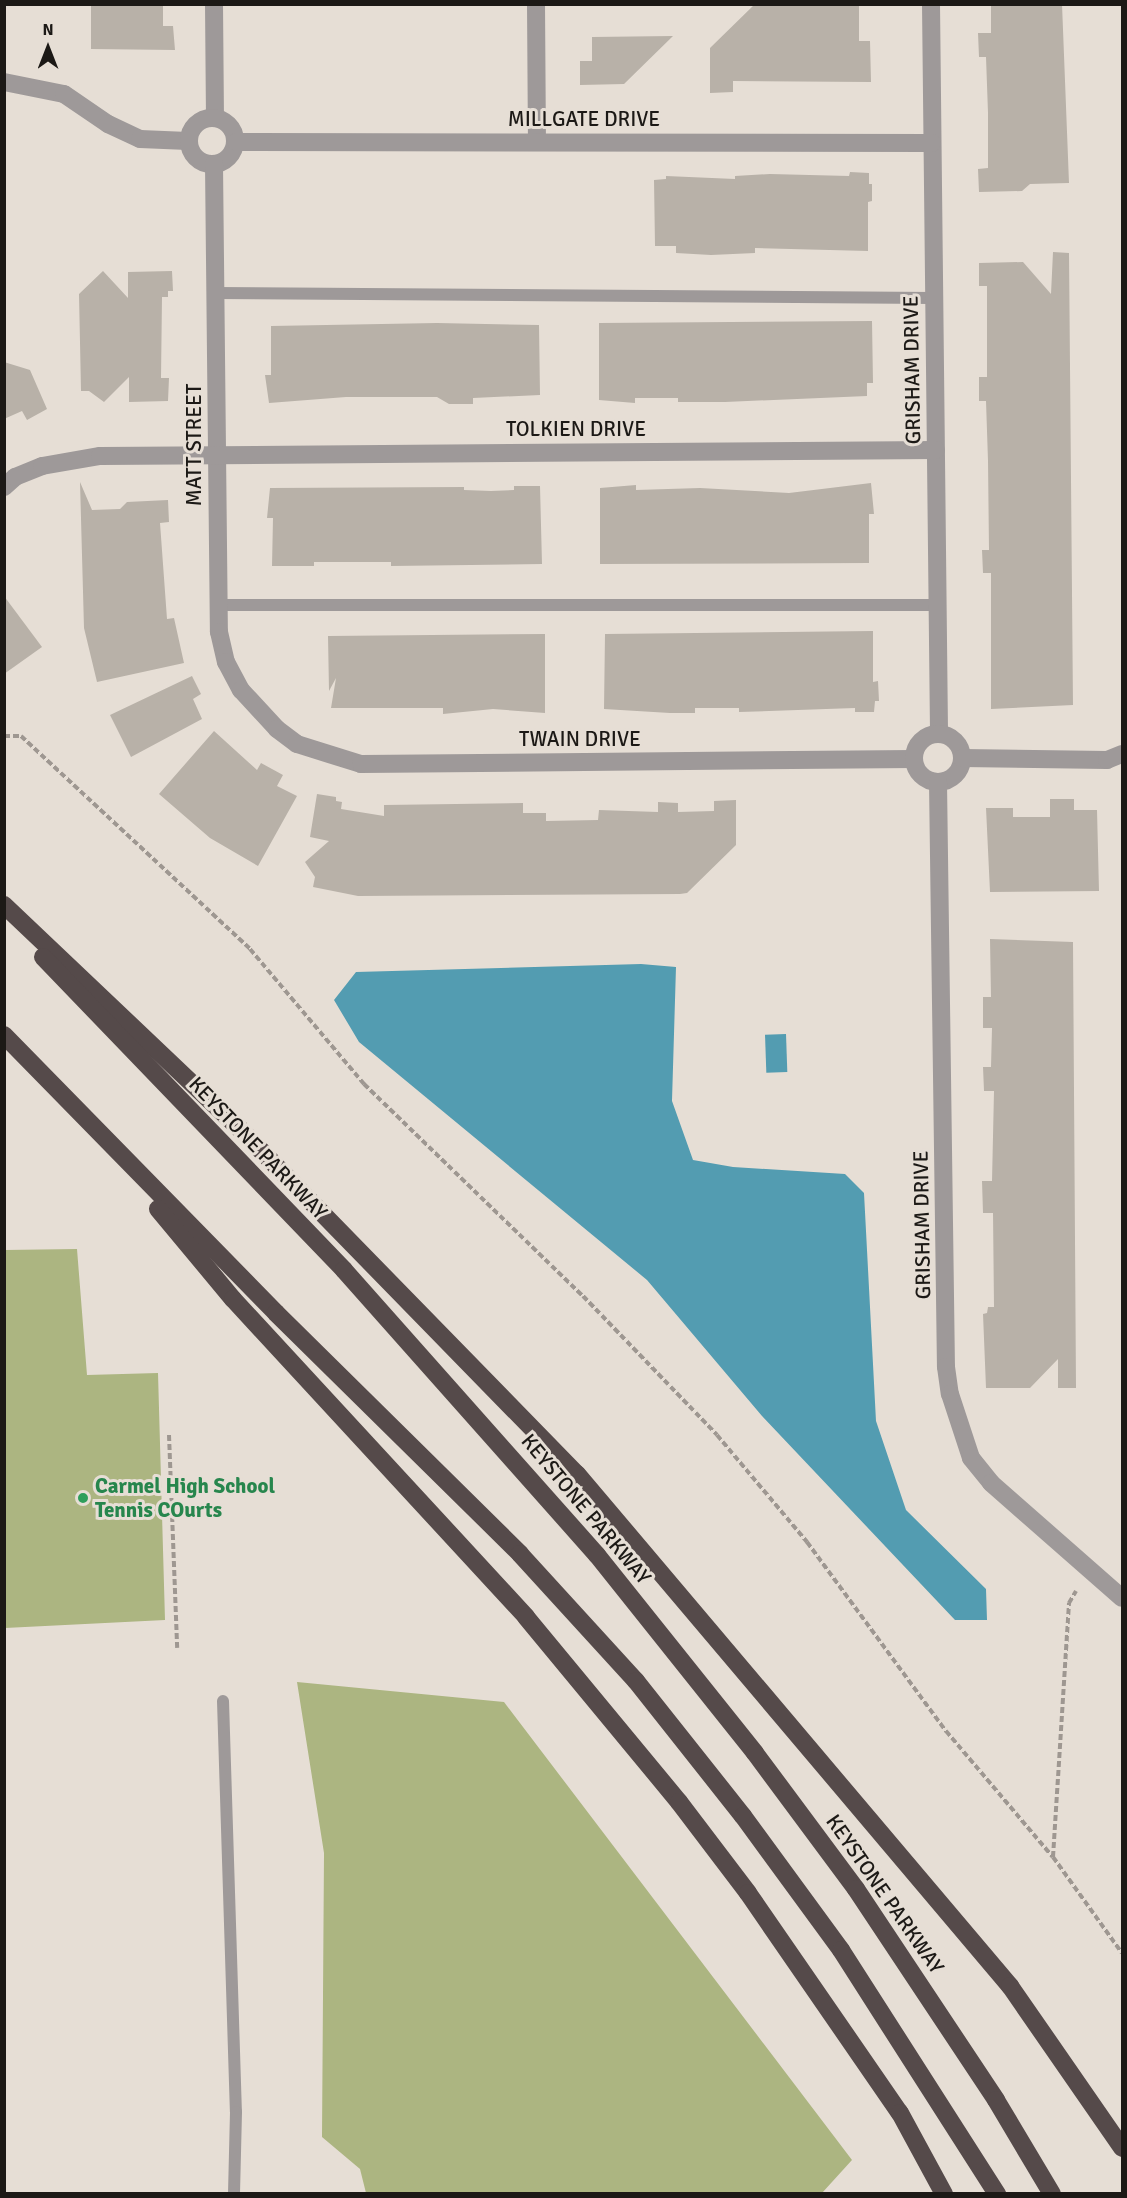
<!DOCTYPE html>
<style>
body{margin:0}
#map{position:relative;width:1127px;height:2198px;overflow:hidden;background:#e6ded5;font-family:Signika,sans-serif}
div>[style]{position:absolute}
.green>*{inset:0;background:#acb581}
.water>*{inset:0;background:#539cb1;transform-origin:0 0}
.building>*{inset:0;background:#b8b1a8}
.path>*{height:4px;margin-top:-2px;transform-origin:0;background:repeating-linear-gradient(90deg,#9e9791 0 6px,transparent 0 9px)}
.lane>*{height:12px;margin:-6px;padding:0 6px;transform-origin:6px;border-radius:6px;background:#9e9999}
.street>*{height:18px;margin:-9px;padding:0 9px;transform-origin:9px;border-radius:9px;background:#9e9999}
.street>.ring{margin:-9px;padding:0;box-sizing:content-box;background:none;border:18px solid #9e9999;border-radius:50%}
.highway>*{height:18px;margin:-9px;padding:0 9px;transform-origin:9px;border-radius:9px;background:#554a4a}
.dots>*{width:16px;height:16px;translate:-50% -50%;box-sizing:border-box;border:3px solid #e6ded5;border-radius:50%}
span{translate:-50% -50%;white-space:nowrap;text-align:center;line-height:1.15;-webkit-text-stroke:6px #e6ded5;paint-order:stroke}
.street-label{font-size:21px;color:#1c1916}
.leisure-label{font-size:21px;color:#27864d;font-weight:700}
.left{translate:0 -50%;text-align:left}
.frame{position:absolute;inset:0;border:6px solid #1c1916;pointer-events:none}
.north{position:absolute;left:18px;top:18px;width:60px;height:60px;-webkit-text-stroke:4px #e6ded5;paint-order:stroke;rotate:0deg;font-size:16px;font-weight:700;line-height:24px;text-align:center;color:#1c1916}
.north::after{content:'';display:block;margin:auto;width:21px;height:27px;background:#1c1916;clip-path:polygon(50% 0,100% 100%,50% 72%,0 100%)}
</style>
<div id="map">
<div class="green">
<i style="clip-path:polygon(77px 1249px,87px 1375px,158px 1373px,165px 1620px,5px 1628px,5px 1250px)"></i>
<i style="clip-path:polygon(297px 1682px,504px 1702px,852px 2160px,822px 2193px,366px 2193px,360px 2169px,322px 2137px,324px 1853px)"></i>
</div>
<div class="water">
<i style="clip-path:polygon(641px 964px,676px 967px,672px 1101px,693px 1160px,733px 1167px,845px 1174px,864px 1193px,876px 1421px,906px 1510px,986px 1589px,987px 1620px,955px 1620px,762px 1416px,647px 1280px,359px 1042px,334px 1000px,356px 972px)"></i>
<i style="left:786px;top:1034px;width:38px;height:21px;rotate:88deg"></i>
</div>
<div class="building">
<i style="clip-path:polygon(755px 4px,859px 4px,859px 41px,870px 41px,871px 82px,733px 81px,733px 92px,710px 93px,710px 48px)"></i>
<i style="clip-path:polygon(991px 4px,1062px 4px,1069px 183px,1030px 184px,1022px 191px,979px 192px,978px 169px,988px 168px,988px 113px,986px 57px,979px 57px,978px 33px,991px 33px)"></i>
<i style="clip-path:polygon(91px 5px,163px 5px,163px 26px,173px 26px,175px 50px,91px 49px)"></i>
<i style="clip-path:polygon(673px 36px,624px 84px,580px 85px,580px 61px,592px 61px,592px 37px)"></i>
<i style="clip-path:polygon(850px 172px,869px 173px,869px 184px,872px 184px,872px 201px,868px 202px,868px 251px,755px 248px,755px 253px,711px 255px,676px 253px,676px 246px,655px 246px,654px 180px,666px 179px,666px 176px,735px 179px,735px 176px,770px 174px,849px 176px)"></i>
<i style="clip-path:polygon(1053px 252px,1069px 253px,1073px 705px,991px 709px,991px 573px,983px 573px,982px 550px,989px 550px,988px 461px,986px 401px,979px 401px,979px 377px,987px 377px,987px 286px,979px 286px,979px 263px,1023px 262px,1051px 294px)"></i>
<i style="clip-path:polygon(103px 271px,128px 298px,128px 272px,172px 271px,173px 291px,168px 291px,168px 297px,162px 297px,161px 378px,169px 378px,168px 401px,129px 402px,129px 377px,104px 402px,89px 391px,81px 391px,79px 294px)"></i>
<i style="clip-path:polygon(872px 321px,873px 383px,867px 383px,867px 396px,725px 402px,678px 402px,678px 398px,635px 398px,635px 403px,599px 400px,599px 323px)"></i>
<i style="clip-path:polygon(437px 323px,539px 325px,540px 395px,473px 398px,473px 404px,449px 404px,437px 397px,346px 397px,269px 403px,265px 375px,271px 375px,271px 326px)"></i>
<i style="clip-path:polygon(4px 362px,30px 370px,47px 409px,27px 420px,22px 411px,4px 419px)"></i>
<i style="clip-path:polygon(80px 482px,92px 510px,120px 509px,127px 502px,168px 500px,169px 522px,160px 523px,167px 619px,174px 618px,184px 663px,97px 682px,84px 628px)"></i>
<i style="clip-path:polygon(871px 483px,874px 514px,869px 514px,869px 563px,600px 564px,600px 488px,636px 485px,636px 490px,700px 488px,789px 493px)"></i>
<i style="clip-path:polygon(514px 486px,540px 486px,542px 564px,391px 566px,391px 562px,314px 562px,314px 566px,272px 566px,273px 518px,267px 518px,270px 488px,464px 487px,464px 490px,491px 491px,514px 490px)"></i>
<i style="clip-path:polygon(4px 596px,42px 647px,4px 674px)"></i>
<i style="clip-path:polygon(873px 631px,873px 682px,878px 681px,879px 701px,875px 701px,874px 712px,855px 712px,855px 708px,739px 712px,739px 708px,695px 708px,695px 713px,670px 713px,604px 709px,605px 634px)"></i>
<i style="clip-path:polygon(545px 634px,545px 713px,493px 709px,443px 714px,443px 708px,331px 708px,336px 678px,329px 691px,328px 636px)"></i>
<i style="clip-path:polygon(192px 676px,201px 694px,193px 699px,202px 719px,131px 757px,110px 715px)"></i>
<i style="clip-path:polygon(214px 731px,257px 770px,261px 763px,283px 775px,277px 786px,297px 796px,258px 866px,210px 838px,159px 794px)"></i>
<i style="clip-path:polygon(317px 794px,336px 797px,336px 801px,342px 802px,341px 809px,384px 816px,384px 805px,523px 803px,523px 813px,546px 813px,546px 821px,598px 820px,599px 810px,658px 812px,658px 802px,678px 803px,678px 812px,714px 811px,714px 801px,736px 800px,736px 845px,687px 893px,680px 894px,358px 896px,313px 887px,315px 877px,305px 862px,329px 841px,310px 837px)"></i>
<i style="clip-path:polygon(1050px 799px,1074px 799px,1074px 810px,1097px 810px,1099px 891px,990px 892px,986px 808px,1013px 808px,1013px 817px,1050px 817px)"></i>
<i style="clip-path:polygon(990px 939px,1073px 942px,1076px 1388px,1058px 1388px,1058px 1359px,1030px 1388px,986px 1388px,983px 1314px,987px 1313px,988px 1307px,994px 1307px,993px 1213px,983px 1213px,982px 1181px,992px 1181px,994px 1091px,984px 1091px,983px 1067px,991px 1067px,992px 1028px,983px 1028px,983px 997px,991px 997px)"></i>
</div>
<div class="path">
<i style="left:4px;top:736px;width:17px"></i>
<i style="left:21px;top:736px;width:313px;rotate:42.9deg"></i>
<i style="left:250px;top:949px;width:177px;rotate:49.8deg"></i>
<i style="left:364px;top:1084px;width:305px;rotate:44.1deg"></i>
<i style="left:583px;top:1296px;width:193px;rotate:46deg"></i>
<i style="left:717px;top:1435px;width:140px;rotate:49.9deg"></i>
<i style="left:807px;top:1542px;width:235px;rotate:53.7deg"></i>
<i style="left:946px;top:1731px;width:165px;rotate:49.7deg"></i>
<i style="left:1053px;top:1857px;width:118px;rotate:54.3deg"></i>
<i style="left:169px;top:1435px;width:213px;rotate:87.8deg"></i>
<i style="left:1053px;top:1857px;width:255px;rotate:-86.4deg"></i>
<i style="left:1069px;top:1603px;width:14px;rotate:-60deg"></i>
</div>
<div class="lane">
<i style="left:215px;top:293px;width:718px;rotate:0.4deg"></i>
<i style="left:218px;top:605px;width:719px"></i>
<i style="left:223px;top:1701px;width:411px;rotate:88.2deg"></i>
<i style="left:236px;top:2112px;width:82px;rotate:91.4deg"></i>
</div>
<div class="street">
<i style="left:214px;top:4px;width:114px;rotate:89.5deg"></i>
<i style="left:536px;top:4px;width:137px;rotate:89.6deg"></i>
<i style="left:931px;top:4px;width:730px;rotate:89.37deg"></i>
<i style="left:4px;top:82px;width:61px;rotate:11.3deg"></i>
<i style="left:64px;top:94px;width:53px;rotate:34.3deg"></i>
<i style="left:108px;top:124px;width:35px;rotate:25deg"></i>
<i style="left:140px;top:139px;width:48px;rotate:2.4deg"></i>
<i class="ring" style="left:189px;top:118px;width:28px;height:28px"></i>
<i style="left:236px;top:142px;width:696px;rotate:0.08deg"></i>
<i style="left:214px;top:164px;width:468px;rotate:89.4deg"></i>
<i style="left:219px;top:632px;width:31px;rotate:77deg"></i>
<i style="left:226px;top:662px;width:32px;rotate:62deg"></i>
<i style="left:241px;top:690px;width:53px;rotate:47.3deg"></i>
<i style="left:277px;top:729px;width:25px;rotate:37deg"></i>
<i style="left:297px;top:744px;width:67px;rotate:17.4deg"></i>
<i style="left:361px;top:764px;width:553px;rotate:-0.52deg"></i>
<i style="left:4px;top:487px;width:15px;rotate:-42deg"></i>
<i style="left:15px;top:477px;width:29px;rotate:-22deg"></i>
<i style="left:42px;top:466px;width:59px;rotate:-9.8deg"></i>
<i style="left:100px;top:456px;width:836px;rotate:-0.41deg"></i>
<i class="ring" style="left:914px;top:734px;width:30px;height:30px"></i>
<i style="left:962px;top:758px;width:145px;rotate:0.8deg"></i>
<i style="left:1107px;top:760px;width:16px;rotate:-22deg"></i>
<i style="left:938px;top:782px;width:585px;rotate:89.22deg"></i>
<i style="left:946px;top:1367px;width:27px;rotate:82deg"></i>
<i style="left:950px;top:1394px;width:67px;rotate:71.8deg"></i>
<i style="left:971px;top:1458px;width:32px;rotate:51deg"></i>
<i style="left:991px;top:1483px;width:174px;rotate:41.3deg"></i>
</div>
<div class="highway">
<i style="left:4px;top:905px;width:321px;rotate:43.5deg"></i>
<i style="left:237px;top:1126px;width:487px;rotate:45.7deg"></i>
<i style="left:577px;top:1474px;width:671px;rotate:49.78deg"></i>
<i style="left:1010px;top:1986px;width:197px;rotate:55.3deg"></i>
<i style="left:43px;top:957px;width:434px;rotate:46.1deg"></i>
<i style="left:344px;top:1270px;width:381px;rotate:48.4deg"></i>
<i style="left:597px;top:1555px;width:253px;rotate:51.4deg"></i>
<i style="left:755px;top:1753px;width:169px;rotate:53.4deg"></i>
<i style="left:856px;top:1889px;width:253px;rotate:56.4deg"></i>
<i style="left:996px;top:2100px;width:109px;rotate:59.2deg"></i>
<i style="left:4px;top:1035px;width:389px;rotate:45.6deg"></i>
<i style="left:276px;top:1313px;width:343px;rotate:44.6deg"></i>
<i style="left:520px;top:1554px;width:172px;rotate:47.6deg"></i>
<i style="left:636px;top:1681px;width:172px;rotate:51.6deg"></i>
<i style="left:743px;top:1816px;width:166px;rotate:53.8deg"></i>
<i style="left:841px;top:1950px;width:290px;rotate:57.4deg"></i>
<i style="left:158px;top:1209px;width:117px;rotate:50.2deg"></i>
<i style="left:233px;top:1299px;width:432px;rotate:47.3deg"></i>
<i style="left:526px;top:1617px;width:240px;rotate:50.4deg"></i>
<i style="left:679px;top:1802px;width:114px;rotate:52.8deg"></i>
<i style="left:748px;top:1893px;width:267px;rotate:55.4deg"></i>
<i style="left:900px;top:2113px;width:92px;rotate:61.5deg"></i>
</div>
<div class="dots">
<i style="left:83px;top:1498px;background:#2e9e5b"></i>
</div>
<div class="street-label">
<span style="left:584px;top:119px">MILLGATE DRIVE</span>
<span style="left:912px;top:370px;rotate:-91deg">GRISHAM DRIVE</span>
<span style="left:576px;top:429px">TOLKIEN DRIVE</span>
<span style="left:194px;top:445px;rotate:-90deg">MATT STREET</span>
<span style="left:580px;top:739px">TWAIN DRIVE</span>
<span style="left:258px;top:1148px;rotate:46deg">KEYSTONE PARKWAY</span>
<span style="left:922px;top:1225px;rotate:-91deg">GRISHAM DRIVE</span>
<span style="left:586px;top:1509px;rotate:50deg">KEYSTONE PARKWAY</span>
<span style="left:885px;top:1894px;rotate:55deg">KEYSTONE PARKWAY</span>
</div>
<div class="leisure-label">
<span class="left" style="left:95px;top:1498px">Carmel High School<br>Tennis COurts</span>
</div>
<div class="frame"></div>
<div class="north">N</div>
</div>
